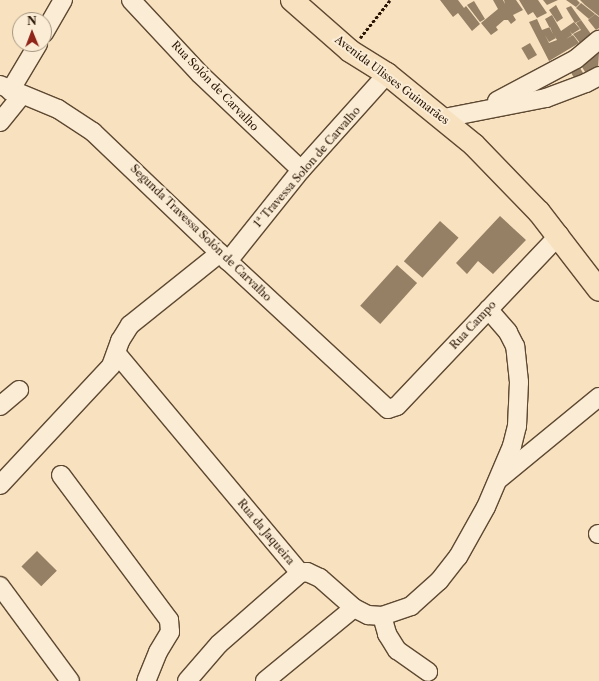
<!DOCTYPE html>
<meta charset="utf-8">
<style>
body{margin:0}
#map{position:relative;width:599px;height:681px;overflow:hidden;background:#f8e1be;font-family:"Libre Caslon Text",serif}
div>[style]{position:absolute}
.building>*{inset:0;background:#957f65;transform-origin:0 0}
.path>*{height:2.5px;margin-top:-1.25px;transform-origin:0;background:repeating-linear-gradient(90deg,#2a1504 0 3px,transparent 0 5px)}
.roads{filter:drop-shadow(1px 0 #5e4832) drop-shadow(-1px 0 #5e4832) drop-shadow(0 1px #5e4832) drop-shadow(0 -1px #5e4832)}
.minor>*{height:18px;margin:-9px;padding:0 9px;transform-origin:9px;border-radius:9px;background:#faecd5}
.major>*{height:22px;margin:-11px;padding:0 11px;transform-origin:11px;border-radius:11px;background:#f8e1be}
span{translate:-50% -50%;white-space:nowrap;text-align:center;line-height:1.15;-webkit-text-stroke:4px #faecd5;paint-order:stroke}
.street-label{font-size:11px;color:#2a1504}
.north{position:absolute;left:12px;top:12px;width:40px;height:40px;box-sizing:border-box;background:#faecd5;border:1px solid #a79681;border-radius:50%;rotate:359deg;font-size:11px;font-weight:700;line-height:16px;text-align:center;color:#2a1504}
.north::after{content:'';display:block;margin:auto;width:14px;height:18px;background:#8f2418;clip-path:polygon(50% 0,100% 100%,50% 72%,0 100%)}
</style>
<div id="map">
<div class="building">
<i style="clip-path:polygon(440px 0,458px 0,464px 8px,466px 6px,480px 24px,472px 31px,458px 13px,453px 17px)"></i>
<i style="clip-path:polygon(493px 0,503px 0,505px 4px,504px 0,516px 0,523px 10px,513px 15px,516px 20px,511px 24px,508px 20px,504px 20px,496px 27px,498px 30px,491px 35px,481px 23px,498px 9px)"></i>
<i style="clip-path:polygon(519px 0,538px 0,547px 13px,537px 18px,533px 12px,528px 15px)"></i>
<i style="clip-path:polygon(543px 0,558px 0,547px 5px)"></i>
<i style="clip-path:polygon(566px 0,577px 0,580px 3px,576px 7px)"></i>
<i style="clip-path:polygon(580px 0,599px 0,599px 16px,585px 5px)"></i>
<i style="clip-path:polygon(474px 1px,485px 19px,480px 22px,467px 5px)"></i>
<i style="clip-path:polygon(581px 3px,595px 14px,589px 19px,576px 8px)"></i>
<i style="clip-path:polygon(556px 5px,563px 18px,557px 22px,549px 10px)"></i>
<i style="clip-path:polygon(571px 6px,581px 20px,575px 23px,566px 8px)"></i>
<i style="clip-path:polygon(595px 14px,599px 17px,599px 28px,596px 30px,588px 20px)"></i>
<i style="clip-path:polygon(evenodd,552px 15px,561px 31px,574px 22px,580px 29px,572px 34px,570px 31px,572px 35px,566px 39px,573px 35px,579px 43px,549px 61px,529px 22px,537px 19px,542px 30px,550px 27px,553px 34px,545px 19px,552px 15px,545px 35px,549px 42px,556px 38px,554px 35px,557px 40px,549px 43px,545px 35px)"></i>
<i style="clip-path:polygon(581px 20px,591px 34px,580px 43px,573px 34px,581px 30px,576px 23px)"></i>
<i style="left:530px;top:43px;width:14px;height:10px;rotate:60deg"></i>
<i style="clip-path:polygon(599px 53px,598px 68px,587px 75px,582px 67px,580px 68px,585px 76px,576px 81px,570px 71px)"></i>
<i style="clip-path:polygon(500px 216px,526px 240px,493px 274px,478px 261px,467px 274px,456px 263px)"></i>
<i style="left:440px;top:221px;width:25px;height:54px;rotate:42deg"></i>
<i style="left:397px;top:265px;width:27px;height:55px;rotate:42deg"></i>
<i style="left:37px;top:551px;width:28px;height:22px;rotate:45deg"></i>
</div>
<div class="path">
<i style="left:360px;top:38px;width:48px;rotate:-51.7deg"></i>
</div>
<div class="roads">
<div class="minor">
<i style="left:131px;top:0;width:101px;rotate:47deg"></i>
<i style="left:200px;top:74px;width:139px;rotate:43.5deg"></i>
<i style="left:44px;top:33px;width:38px;rotate:-60deg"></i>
<i style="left:0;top:85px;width:63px;rotate:22.5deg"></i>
<i style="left:58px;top:109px;width:42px;rotate:33.3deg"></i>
<i style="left:93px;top:132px;width:187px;rotate:43.7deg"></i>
<i style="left:228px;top:261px;width:218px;rotate:42.8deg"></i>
<i style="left:388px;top:409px;width:9px;rotate:-18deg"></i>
<i style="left:397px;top:406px;width:236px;rotate:-46.5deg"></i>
<i style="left:10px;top:91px;width:55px;rotate:-59.2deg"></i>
<i style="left:497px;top:101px;width:89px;rotate:-28deg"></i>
<i style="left:576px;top:59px;width:30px;rotate:-40deg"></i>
<i style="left:444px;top:118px;width:104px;rotate:-11.1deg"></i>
<i style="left:546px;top:98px;width:43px;rotate:-20.6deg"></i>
<i style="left:586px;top:83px;width:15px;rotate:-28deg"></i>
<i style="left:0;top:122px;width:35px;rotate:-51deg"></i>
<i style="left:228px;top:261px;width:117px;rotate:-51.3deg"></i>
<i style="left:301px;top:170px;width:129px;rotate:-48.1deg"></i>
<i style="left:117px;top:354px;width:285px;rotate:50.1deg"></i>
<i style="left:0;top:406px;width:25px;rotate:-40deg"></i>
<i style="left:61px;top:475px;width:181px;rotate:53.3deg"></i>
<i style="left:169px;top:620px;width:12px;rotate:85deg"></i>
<i style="left:170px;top:632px;width:23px;rotate:121deg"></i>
<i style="left:158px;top:652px;width:31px;rotate:112deg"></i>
<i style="left:499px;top:479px;width:129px;rotate:-39.4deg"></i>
<i style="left:0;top:485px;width:163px;rotate:-47deg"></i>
<i style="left:111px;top:366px;width:27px;rotate:-70deg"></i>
<i style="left:120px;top:341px;width:19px;rotate:-58deg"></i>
<i style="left:130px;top:325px;width:115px;rotate:-38.7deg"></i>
<i style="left:598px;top:534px;width:1px"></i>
<i style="left:0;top:586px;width:118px;rotate:53.6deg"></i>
<i style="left:382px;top:616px;width:19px;rotate:74deg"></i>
<i style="left:387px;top:634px;width:19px;rotate:58deg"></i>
<i style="left:397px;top:650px;width:38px;rotate:35deg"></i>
<i style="left:187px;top:681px;width:49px;rotate:-49.1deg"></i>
<i style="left:219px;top:644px;width:108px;rotate:-41.2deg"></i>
<i style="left:300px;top:573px;width:7px;rotate:-8deg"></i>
<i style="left:307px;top:572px;width:14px;rotate:25deg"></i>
<i style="left:320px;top:578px;width:45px;rotate:41.4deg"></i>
<i style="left:354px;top:608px;width:16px;rotate:27deg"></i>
<i style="left:368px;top:615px;width:14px;rotate:4deg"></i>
<i style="left:382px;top:616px;width:31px;rotate:-19deg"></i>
<i style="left:411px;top:606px;width:38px;rotate:-42deg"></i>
<i style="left:439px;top:581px;width:31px;rotate:-52deg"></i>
<i style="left:458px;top:557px;width:57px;rotate:-60.8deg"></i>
<i style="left:486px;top:507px;width:66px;rotate:-66.9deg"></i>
<i style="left:512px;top:446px;width:21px;rotate:-76deg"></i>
<i style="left:517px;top:426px;width:44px;rotate:-87.4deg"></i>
<i style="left:519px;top:382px;width:36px;rotate:-96deg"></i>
<i style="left:515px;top:346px;width:16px;rotate:-117deg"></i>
<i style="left:508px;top:332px;width:30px;rotate:-131deg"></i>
<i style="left:265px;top:681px;width:115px;rotate:-39.4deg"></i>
</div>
<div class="major">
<i style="left:292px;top:0;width:77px;rotate:41.3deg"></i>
<i style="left:350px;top:51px;width:44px;rotate:31.9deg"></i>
<i style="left:387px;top:74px;width:112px;rotate:39.2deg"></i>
<i style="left:474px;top:145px;width:93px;rotate:45.9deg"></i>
<i style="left:539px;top:212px;width:98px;rotate:52.4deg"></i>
</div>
</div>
<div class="street-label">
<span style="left:392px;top:80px;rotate:37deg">Avenida Ulisses Guimarães</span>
<span style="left:215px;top:86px;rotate:46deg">Rua Solón de Carvalho</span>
<span style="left:307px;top:167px;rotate:-49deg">1ª Travessa Solon de Carvalho</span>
<span style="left:201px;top:233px;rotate:44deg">Segunda Travessa Solón de Carvalho</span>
<span style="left:473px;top:325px;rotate:-47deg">Rua Campo</span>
<span style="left:266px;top:532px;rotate:50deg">Rua da Jaqueira</span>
</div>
<div class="north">N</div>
</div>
